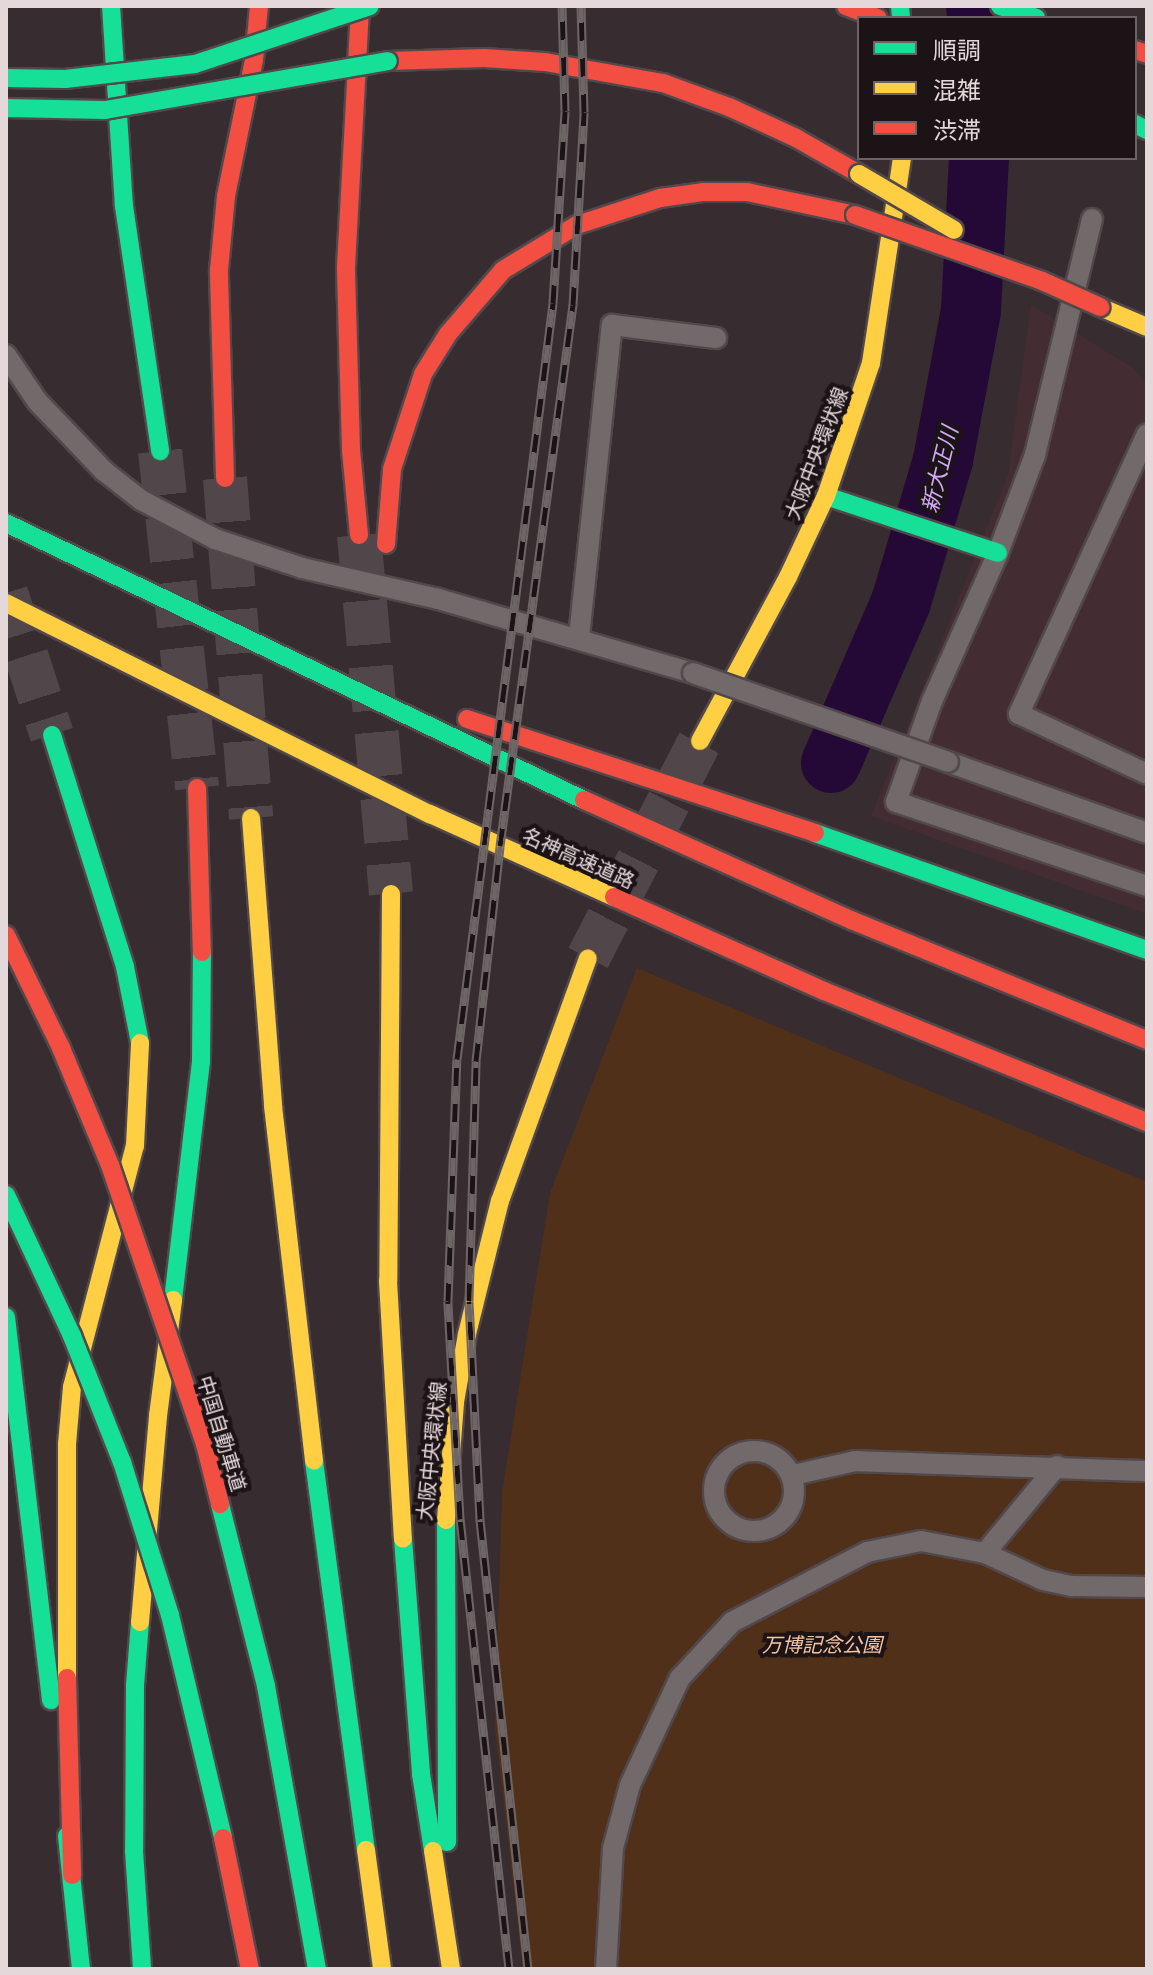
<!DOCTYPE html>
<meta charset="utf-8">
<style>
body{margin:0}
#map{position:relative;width:1153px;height:1975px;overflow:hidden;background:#372c2f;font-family:Georgia,"Noto Sans JP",serif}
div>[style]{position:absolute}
.built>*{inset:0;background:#442d32}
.green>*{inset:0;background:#503019}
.river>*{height:60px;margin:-30px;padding:0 30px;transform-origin:30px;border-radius:30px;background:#240936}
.primary-tunnel>*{height:44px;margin-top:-22px;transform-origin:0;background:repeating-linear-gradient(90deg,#514649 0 44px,transparent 0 66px)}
.highway-tunnel>*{height:44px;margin-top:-22px;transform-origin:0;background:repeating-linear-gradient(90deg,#514649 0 44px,transparent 0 66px)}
.roads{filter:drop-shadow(2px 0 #52484b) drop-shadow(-2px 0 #52484b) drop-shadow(0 2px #52484b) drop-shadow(0 -2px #52484b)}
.lane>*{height:20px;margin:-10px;padding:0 10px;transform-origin:10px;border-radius:10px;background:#72696b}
.lane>.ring{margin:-10px;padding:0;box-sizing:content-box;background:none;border:20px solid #72696b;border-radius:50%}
.fast>*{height:18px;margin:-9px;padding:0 9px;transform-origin:9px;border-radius:9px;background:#16e098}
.slow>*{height:18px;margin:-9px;padding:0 9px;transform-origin:9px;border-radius:9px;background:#ffcf43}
.jam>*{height:18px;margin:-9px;padding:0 9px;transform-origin:9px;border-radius:9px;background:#f24e42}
.rail>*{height:9px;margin-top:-4.5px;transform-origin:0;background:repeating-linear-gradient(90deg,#1c1316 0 18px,#6e6567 0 36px);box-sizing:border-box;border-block:2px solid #6e6567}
.bridges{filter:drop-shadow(2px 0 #52484b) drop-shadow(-2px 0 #52484b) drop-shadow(0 2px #52484b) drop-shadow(0 -2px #52484b)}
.lane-bridge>*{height:20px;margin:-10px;padding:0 10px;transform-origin:10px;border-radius:10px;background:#72696b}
.fast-bridge>*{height:18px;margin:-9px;padding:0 9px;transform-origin:9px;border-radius:9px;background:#16e098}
.slow-bridge>*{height:18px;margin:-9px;padding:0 9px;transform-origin:9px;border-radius:9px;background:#ffcf43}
.jam-bridge>*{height:18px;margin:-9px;padding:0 9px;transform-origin:9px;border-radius:9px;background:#f24e42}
span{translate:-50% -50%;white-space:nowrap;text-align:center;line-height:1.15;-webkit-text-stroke:8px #1c1316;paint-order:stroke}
.street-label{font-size:20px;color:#e5d8db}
.park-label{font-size:20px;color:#f6c5a1;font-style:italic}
.water-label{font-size:22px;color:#d3a8fb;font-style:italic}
.frame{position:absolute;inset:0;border:8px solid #e5d8db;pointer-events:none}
.legend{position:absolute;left:857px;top:16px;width:280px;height:144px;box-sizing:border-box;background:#1c1316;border:2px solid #6c6265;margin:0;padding:10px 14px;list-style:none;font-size:24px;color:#e5d8db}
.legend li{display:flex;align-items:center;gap:16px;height:40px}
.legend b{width:40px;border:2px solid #6c6265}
</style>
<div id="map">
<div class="built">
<i style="clip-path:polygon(1031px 305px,1133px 368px,1147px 384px,1147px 914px,871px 816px,1008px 475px)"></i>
</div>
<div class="green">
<i style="clip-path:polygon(637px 968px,1147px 1182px,1147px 1969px,523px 1969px,495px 1728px,502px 1492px,550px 1193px)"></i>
</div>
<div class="river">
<i style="left:976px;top:6px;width:12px;rotate:85deg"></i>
<i style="left:831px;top:763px;width:176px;rotate:-66.5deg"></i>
<i style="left:901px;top:602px;width:148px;rotate:-73.5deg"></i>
<i style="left:943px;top:460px;width:153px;rotate:-79.4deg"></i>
<i style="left:971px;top:310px;width:152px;rotate:-87deg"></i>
</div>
<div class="primary-tunnel">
<i style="left:588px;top:958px;width:244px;rotate:-62.7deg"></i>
</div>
<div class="highway-tunnel">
<i style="left:160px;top:451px;width:339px;rotate:83.7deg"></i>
<i style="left:225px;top:478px;width:341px;rotate:85.6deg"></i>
<i style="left:359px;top:535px;width:360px;rotate:84.9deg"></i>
<i style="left:6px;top:593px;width:149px;rotate:72.1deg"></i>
</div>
<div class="roads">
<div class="lane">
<i style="left:1092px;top:219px;width:243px;rotate:103.6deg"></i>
<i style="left:1035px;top:455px;width:105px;rotate:110.7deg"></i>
<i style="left:998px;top:553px;width:162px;rotate:114deg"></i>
<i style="left:932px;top:701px;width:107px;rotate:109.6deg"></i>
<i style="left:896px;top:802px;width:265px;rotate:18.5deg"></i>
<i style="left:6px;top:355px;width:55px;rotate:56deg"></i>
<i style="left:37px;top:401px;width:97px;rotate:46.3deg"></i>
<i style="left:104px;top:471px;width:47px;rotate:38.1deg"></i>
<i style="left:141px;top:500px;width:84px;rotate:27.8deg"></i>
<i style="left:215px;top:539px;width:92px;rotate:18.4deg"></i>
<i style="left:302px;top:568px;width:139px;rotate:12.8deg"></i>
<i style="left:438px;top:599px;width:266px;rotate:16.2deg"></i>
<i style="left:1147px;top:434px;width:308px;rotate:114.6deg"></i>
<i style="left:1019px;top:714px;width:141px;rotate:25.1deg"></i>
<i style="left:579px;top:637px;width:314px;rotate:-84deg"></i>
<i style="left:612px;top:325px;width:105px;rotate:7.1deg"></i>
<i style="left:948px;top:762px;width:211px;rotate:19.6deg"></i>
<i class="ring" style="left:714px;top:1451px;width:60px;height:60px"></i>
<i style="left:793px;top:1475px;width:64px;rotate:-12.7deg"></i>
<i style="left:855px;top:1461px;width:292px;rotate:2deg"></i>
<i style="left:985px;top:1553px;width:113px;rotate:-50.4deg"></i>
<i style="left:606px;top:1969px;width:121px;rotate:-86.7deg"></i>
<i style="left:613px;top:1848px;width:65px;rotate:-74.9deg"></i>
<i style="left:630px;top:1785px;width:118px;rotate:-65deg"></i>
<i style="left:680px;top:1678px;width:76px;rotate:-47.1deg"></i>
<i style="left:732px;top:1622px;width:152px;rotate:-27.4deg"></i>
<i style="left:867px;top:1552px;width:55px;rotate:-11.5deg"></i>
<i style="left:921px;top:1541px;width:65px;rotate:10.6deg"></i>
<i style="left:985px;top:1553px;width:64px;rotate:25deg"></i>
<i style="left:1043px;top:1580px;width:30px;rotate:12deg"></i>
<i style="left:1072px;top:1586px;width:75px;rotate:0.8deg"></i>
</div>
<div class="fast">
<i style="left:111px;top:6px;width:200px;rotate:86.3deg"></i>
<i style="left:124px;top:206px;width:248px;rotate:81.6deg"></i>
<i style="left:900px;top:6px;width:12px;rotate:85deg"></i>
<i style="left:1000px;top:6px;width:38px;rotate:18deg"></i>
<i style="left:1135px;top:124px;width:13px;rotate:27deg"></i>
<i style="left:826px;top:496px;width:181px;rotate:18.3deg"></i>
<i style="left:6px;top:523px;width:641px;rotate:25.61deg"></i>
<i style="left:52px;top:735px;width:243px;rotate:72.5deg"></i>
<i style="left:125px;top:967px;width:77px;rotate:78.8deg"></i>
<i style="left:815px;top:833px;width:352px;rotate:19.4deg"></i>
<i style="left:173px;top:1300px;width:240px;rotate:-83.3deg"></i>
<i style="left:201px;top:1062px;width:110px;rotate:-89.5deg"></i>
<i style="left:6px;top:1317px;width:386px;rotate:83.3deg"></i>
<i style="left:314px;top:1461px;width:392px;rotate:82.4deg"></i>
<i style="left:446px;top:1520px;width:322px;rotate:89.8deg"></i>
<i style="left:403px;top:1539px;width:236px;rotate:85.6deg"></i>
<i style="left:421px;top:1774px;width:78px;rotate:81.1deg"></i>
<i style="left:140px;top:1622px;width:64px;rotate:94.5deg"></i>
<i style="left:135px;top:1686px;width:165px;rotate:90.3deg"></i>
<i style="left:134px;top:1851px;width:118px;rotate:86.1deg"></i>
<i style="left:67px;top:1836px;width:134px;rotate:84deg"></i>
</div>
<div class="slow">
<i style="left:1100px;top:307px;width:51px;rotate:23.1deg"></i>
<i style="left:6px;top:603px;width:474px;rotate:26.5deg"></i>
<i style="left:430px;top:814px;width:202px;rotate:24.3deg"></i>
<i style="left:700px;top:741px;width:186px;rotate:-61.8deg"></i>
<i style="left:788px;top:577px;width:89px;rotate:-64.9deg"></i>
<i style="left:826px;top:496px;width:140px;rotate:-71.3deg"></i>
<i style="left:871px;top:363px;width:207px;rotate:-81.4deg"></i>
<i style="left:251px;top:818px;width:289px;rotate:85.6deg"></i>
<i style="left:273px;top:1106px;width:357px;rotate:83.4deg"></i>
<i style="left:391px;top:894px;width:387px;rotate:90.4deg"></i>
<i style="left:388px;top:1281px;width:258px;rotate:86.7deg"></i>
<i style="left:446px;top:1520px;width:118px;rotate:-85.6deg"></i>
<i style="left:455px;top:1402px;width:69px;rotate:-80deg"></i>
<i style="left:467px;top:1334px;width:137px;rotate:-76.1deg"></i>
<i style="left:500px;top:1201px;width:258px;rotate:-70.1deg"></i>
<i style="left:140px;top:1622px;width:207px;rotate:-85deg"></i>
<i style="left:158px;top:1416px;width:117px;rotate:-82.6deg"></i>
<i style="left:67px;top:1678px;width:234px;rotate:-90deg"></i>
<i style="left:67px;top:1444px;width:57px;rotate:-85deg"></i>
<i style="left:72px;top:1387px;width:249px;rotate:-75.4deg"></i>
<i style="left:135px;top:1146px;width:103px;rotate:-87.2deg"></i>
<i style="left:366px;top:1850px;width:120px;rotate:82.3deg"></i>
<i style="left:433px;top:1851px;width:119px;rotate:81.3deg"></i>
</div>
<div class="jam">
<i style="left:846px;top:6px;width:34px;rotate:21deg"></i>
<i style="left:1135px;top:50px;width:13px;rotate:18deg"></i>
<i style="left:388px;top:61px;width:96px;rotate:-1.8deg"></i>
<i style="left:484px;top:58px;width:61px;rotate:3.8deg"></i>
<i style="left:545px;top:62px;width:120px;rotate:10.1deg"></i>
<i style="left:663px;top:83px;width:70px;rotate:20deg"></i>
<i style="left:729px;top:107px;width:74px;rotate:24.8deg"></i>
<i style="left:796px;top:138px;width:73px;rotate:29.7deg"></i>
<i style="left:225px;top:478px;width:208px;rotate:-91.7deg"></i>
<i style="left:219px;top:270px;width:74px;rotate:-84.6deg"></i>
<i style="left:226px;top:196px;width:139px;rotate:-78.4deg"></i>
<i style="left:254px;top:60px;width:54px;rotate:-84.7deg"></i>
<i style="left:359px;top:535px;width:85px;rotate:-95.4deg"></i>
<i style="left:351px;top:450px;width:183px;rotate:-91.6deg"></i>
<i style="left:346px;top:267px;width:261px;rotate:-86.9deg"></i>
<i style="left:386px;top:544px;width:75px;rotate:-85.4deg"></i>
<i style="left:392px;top:469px;width:100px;rotate:-71.9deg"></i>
<i style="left:423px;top:374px;width:47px;rotate:-58deg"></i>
<i style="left:448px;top:334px;width:84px;rotate:-49.3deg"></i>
<i style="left:503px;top:270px;width:87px;rotate:-31.3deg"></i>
<i style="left:577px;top:225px;width:87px;rotate:-18deg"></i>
<i style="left:660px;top:198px;width:43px;rotate:-7.9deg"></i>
<i style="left:703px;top:192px;width:44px"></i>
<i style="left:747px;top:192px;width:110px;rotate:12deg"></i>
<i style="left:467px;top:719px;width:366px;rotate:18.1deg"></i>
<i style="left:197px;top:788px;width:164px;rotate:88.3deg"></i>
<i style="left:584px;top:800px;width:293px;rotate:24.2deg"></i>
<i style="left:851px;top:920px;width:319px;rotate:22.1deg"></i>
<i style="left:614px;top:897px;width:230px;rotate:24.1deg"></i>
<i style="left:824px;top:991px;width:349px;rotate:22.1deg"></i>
<i style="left:67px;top:1678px;width:197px;rotate:88.5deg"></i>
</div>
</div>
<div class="rail">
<i style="left:509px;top:1969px;width:453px;rotate:-96.2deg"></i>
<i style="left:460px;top:1519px;width:218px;rotate:-93.2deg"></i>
<i style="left:448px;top:1301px;width:242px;rotate:-87.9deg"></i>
<i style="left:457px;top:1059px;width:762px;rotate:-82.76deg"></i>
<i style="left:553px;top:303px;width:192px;rotate:-86.4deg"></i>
<i style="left:565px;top:111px;width:105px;rotate:-91.6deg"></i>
<i style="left:528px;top:1969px;width:453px;rotate:-96.1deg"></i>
<i style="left:480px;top:1519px;width:218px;rotate:-92.9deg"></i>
<i style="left:469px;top:1301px;width:240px;rotate:-88.3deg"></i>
<i style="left:476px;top:1061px;width:216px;rotate:-83.6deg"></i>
<i style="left:500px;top:846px;width:546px;rotate:-82.32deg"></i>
<i style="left:573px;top:305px;width:193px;rotate:-86.7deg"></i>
<i style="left:584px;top:112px;width:106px;rotate:-91.6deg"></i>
</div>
<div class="bridges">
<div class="lane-bridge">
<i style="left:693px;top:673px;width:270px;rotate:19.2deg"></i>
</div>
<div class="fast-bridge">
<i style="left:6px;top:78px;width:59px;rotate:1deg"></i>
<i style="left:65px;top:79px;width:131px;rotate:-6.6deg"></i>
<i style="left:195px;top:64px;width:184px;rotate:-18.3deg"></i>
<i style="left:6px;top:108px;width:99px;rotate:1.2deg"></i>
<i style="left:105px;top:110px;width:287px;rotate:-9.8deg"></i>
<i style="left:6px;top:1195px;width:156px;rotate:64.9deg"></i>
<i style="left:72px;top:1336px;width:136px;rotate:68.4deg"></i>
<i style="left:122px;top:1462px;width:160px;rotate:72.6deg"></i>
<i style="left:170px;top:1615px;width:229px;rotate:76.6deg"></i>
<i style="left:220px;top:1504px;width:188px;rotate:75.8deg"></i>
<i style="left:266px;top:1686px;width:288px;rotate:79.8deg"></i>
</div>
<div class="slow-bridge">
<i style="left:859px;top:174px;width:110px;rotate:30.5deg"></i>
</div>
<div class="jam-bridge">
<i style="left:855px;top:215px;width:198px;rotate:19.4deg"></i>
<i style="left:1042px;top:281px;width:64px;rotate:24.1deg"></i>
<i style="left:6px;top:935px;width:126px;rotate:64deg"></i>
<i style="left:61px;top:1048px;width:127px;rotate:67.3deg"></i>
<i style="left:110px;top:1165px;width:295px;rotate:71.2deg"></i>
<i style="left:205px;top:1444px;width:62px;rotate:76deg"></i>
<i style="left:223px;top:1838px;width:134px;rotate:78.4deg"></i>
</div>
</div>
<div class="street-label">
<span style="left:815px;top:453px;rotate:-69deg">大阪中央環状線</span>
<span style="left:579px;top:857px;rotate:24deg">名神高速道路</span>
<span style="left:223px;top:1433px;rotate:73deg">中国自動車道</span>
<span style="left:430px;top:1451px;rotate:-84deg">大阪中央環状線</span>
</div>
<div class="park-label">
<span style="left:822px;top:1643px">万博記念公園</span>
</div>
<div class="water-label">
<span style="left:938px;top:469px;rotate:-76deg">新大正川</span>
</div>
<div class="frame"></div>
<ul class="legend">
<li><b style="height:10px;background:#16e098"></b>順調</li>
<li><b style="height:10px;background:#ffcf43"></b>混雑</li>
<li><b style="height:10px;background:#f24e42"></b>渋滞</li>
</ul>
</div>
